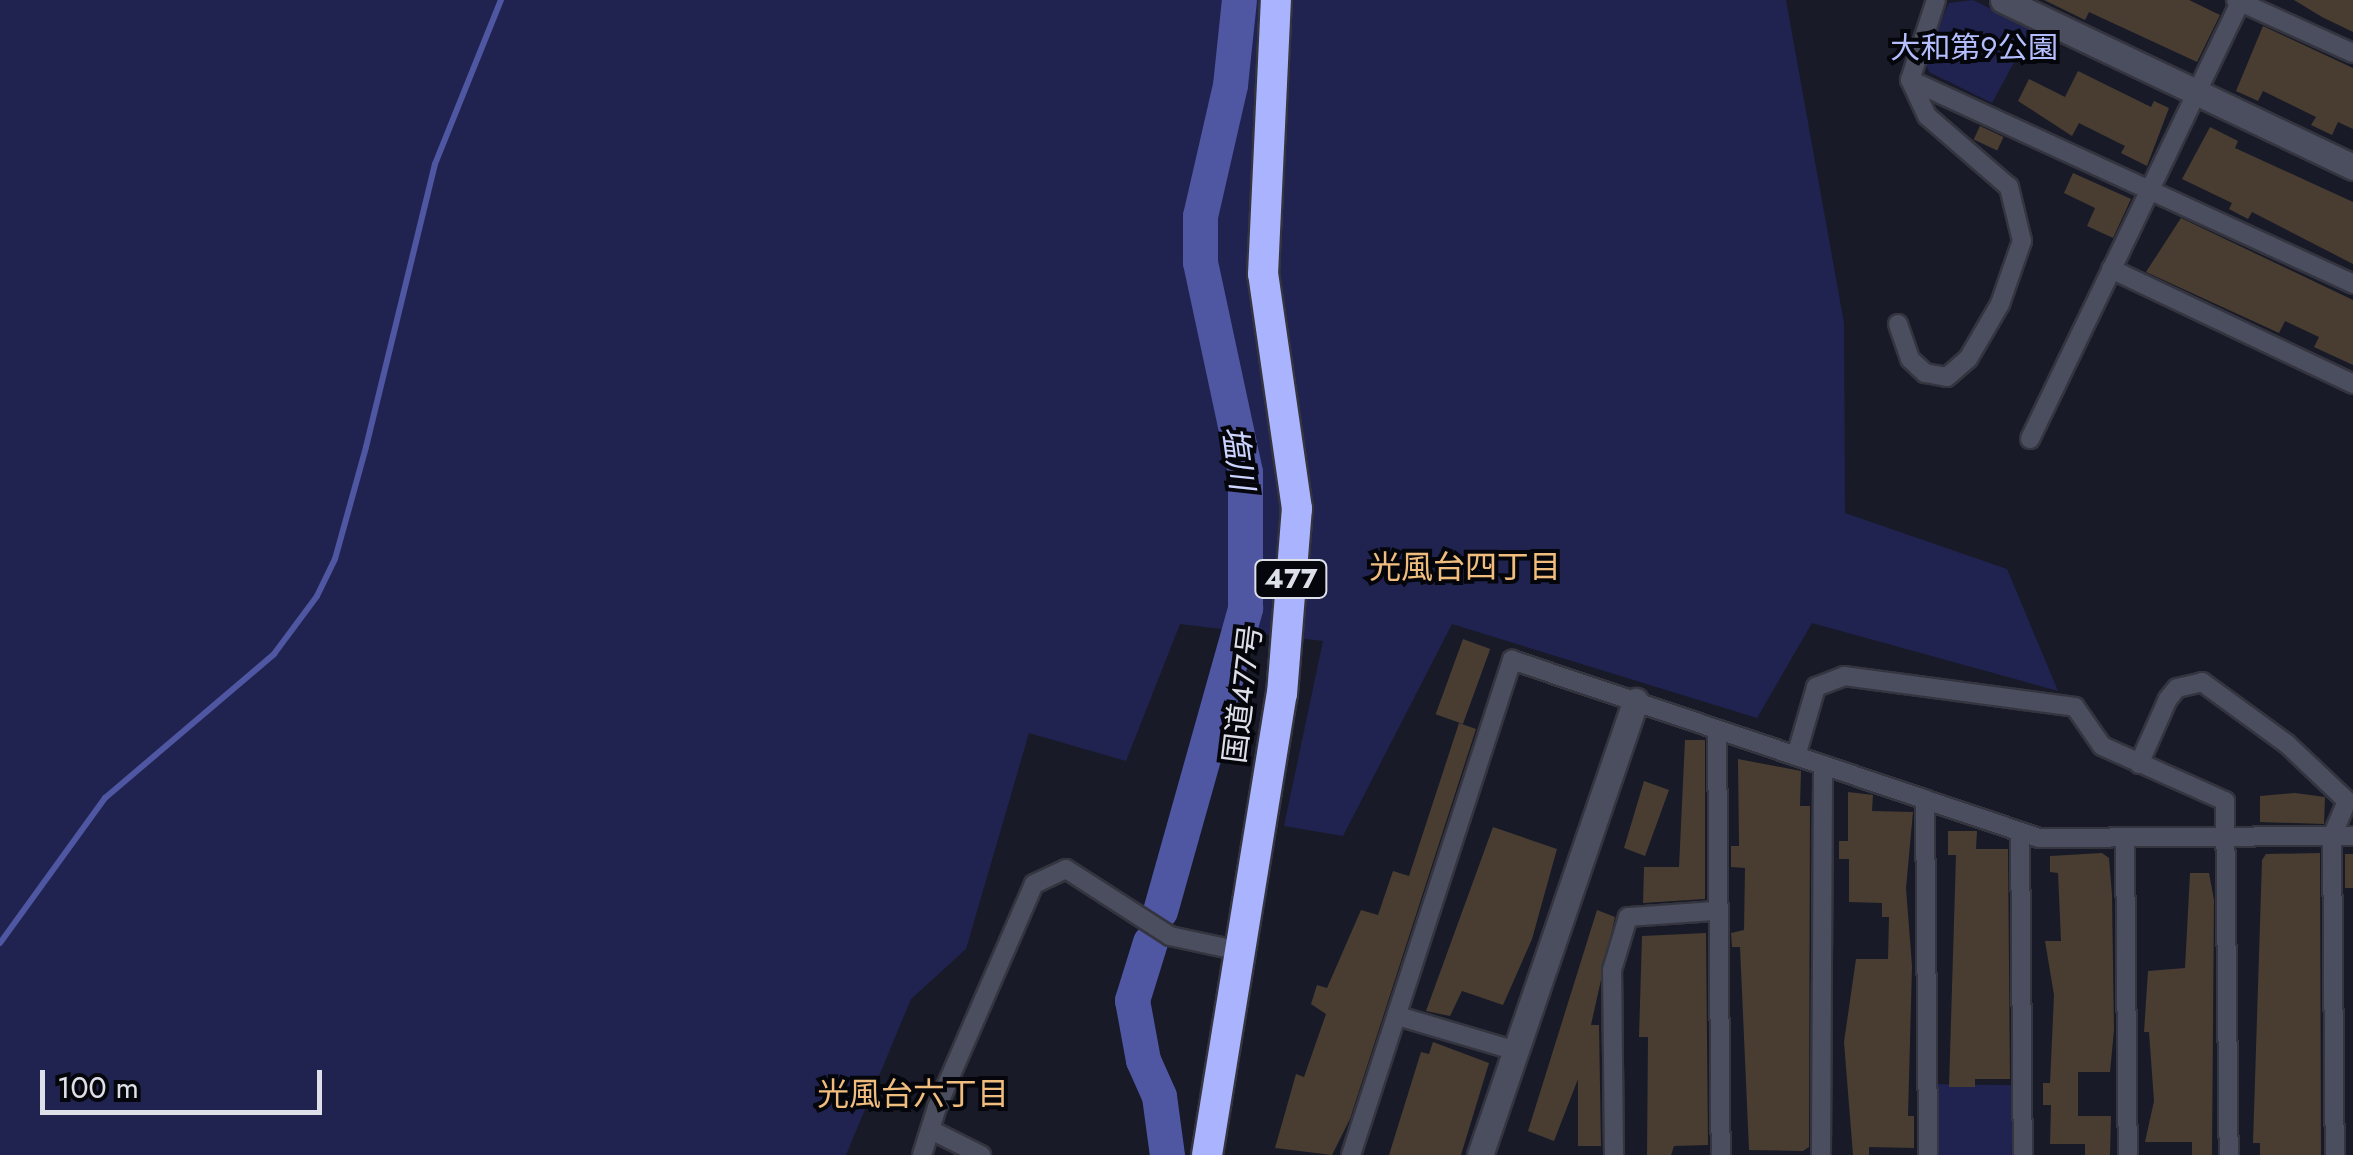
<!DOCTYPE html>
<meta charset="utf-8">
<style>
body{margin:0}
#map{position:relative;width:2353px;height:1155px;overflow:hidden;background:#181a28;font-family:Jost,"Noto Sans JP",sans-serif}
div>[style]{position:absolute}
.green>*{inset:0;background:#20234f;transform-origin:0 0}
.stream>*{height:6px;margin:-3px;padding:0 3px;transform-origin:3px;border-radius:3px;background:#4f56a2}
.river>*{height:35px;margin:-17.5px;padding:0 17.5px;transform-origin:17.5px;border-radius:17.5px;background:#4f56a2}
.building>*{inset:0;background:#483d30;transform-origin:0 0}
.roads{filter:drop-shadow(2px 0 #353540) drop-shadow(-2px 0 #353540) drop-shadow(0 2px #353540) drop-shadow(0 -2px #353540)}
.street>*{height:18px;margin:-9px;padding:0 9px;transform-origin:9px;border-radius:9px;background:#4b4e5e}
.secondary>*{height:25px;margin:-12.5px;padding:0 12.5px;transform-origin:12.5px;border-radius:12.5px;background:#4b4e5e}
.highway>*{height:30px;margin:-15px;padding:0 15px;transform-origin:15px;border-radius:15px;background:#aab4fe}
span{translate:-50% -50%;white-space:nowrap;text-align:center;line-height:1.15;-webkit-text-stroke:8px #05060b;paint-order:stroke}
.shield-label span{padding:2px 8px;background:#05060b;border:2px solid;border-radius:8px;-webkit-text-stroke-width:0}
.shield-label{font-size:28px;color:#dee0e9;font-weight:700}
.park-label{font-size:30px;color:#b4befe}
.street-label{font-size:30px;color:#dee0e9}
.water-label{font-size:32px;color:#ccd4ff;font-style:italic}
.neighbourhood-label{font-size:32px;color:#f1bd7e}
.scale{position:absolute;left:40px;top:1070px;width:282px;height:45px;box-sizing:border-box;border:5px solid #dee0e9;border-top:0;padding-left:12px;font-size:30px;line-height:35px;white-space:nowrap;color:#dee0e9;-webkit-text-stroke:8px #05060b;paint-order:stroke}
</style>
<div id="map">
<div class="green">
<i style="clip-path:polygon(0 0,1786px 0,1844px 323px,1845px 513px,2007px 569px,2058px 691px,1812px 623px,1757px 718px,1452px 624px,1343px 836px,1284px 826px,1323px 641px,1180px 624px,1126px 761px,1029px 733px,966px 949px,911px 999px,846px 1155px,0 1155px)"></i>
<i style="clip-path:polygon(1973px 0,2032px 29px,1992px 103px,1929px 72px,1923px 58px,1949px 3px)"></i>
<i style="left:1937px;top:1084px;width:76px;height:71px;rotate:1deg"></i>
</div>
<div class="stream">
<i style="left:0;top:943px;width:179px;rotate:-54.1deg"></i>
<i style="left:105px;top:798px;width:222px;rotate:-40.4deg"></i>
<i style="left:274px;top:654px;width:72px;rotate:-53.4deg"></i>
<i style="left:317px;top:596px;width:41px;rotate:-64.1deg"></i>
<i style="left:335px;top:559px;width:116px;rotate:-74.5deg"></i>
<i style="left:366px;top:447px;width:291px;rotate:-76.3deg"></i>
<i style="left:435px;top:164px;width:177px;rotate:-68.1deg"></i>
</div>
<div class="river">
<i style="left:1160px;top:911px;width:315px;rotate:-74.3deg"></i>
<i style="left:1245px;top:608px;width:136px;rotate:-90deg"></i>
<i style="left:1245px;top:472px;width:215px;rotate:-102.1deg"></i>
<i style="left:1200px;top:262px;width:46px;rotate:-90deg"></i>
<i style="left:1200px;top:216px;width:134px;rotate:-77.1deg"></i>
<i style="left:1230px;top:85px;width:85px;rotate:-84deg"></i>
<i style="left:1150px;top:942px;width:61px;rotate:107.2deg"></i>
<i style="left:1132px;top:1000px;width:61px;rotate:79.6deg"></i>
<i style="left:1143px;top:1060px;width:39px;rotate:66deg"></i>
<i style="left:1159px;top:1096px;width:60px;rotate:82.3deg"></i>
</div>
<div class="building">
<i style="clip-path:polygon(2044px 0,2189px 0,2220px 15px,2197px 62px,2089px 12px,2085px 20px)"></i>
<i style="clip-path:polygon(2294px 0,2353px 0,2353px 32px,2322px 17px)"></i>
<i style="clip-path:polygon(2263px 26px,2353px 68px,2353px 129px,2338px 122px,2332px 135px,2311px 125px,2316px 117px,2263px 91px,2258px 101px,2236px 91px)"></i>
<i style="clip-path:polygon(2078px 71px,2151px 107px,2154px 101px,2169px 108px,2147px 166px,2121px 153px,2125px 146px,2079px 123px,2072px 136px,2018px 101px,2029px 79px,2065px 97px)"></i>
<i style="left:1980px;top:126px;width:26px;height:15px;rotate:25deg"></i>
<i style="clip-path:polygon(2210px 127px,2238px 141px,2235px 148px,2353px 202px,2353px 264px,2252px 212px,2248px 219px,2229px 209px,2232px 203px,2182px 179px)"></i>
<i style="clip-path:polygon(2073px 173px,2131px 199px,2113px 238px,2087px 226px,2095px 208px,2064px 193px)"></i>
<i style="clip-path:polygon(2181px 218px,2353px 300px,2353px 365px,2314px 347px,2319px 337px,2285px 321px,2279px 333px,2146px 272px)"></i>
<i style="left:1463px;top:639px;width:29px;height:80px;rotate:20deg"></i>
<i style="clip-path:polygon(1459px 723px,1476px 729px,1350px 1119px,1332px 1155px,1275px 1148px,1296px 1074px,1304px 1077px,1326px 1014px,1311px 1004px,1317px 985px,1327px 988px,1361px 910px,1378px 915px,1393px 871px,1409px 876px)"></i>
<i style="clip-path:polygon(1685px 740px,1705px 740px,1705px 899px,1643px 903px,1644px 867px,1679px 867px)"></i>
<i style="clip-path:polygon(1738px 759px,1801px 771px,1800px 806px,1810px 806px,1809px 1147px,1803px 1151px,1749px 1150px,1740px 947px,1732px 947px,1731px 933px,1744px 930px,1745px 868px,1731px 867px,1731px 846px,1739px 846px)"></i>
<i style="clip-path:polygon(1644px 781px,1669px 790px,1645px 856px,1624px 848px)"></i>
<i style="clip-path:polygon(1848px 792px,1873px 795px,1872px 811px,1913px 812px,1906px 888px,1912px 966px,1908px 1116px,1914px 1116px,1914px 1148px,1869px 1147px,1869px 1155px,1853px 1155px,1844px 1042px,1856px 959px,1888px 959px,1889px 917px,1882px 917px,1882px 903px,1849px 902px,1849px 859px,1839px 859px,1839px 841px,1848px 841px)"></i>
<i style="clip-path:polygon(2295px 793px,2325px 797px,2324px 824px,2260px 822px,2260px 796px)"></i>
<i style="clip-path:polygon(1493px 827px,1557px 849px,1532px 939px,1503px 1005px,1462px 991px,1450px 1016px,1426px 1011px)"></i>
<i style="clip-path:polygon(1948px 831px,1977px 831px,1976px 849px,2008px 849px,2010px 1079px,1975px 1079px,1975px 1087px,1949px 1087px,1956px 855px,1948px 855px)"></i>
<i style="clip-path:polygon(2102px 853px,2109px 858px,2112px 895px,2114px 1030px,2110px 1072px,2078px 1072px,2078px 1116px,2111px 1116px,2110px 1155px,2085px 1155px,2085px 1144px,2050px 1144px,2051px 1105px,2043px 1105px,2043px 1083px,2050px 1083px,2054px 995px,2045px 941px,2061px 941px,2058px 873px,2050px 872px,2050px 856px)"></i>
<i style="clip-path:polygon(2320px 853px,2321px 1155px,2260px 1155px,2260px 1143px,2253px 1143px,2262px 860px,2266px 854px)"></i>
<i style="left:2345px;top:854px;width:8px;height:34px"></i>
<i style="clip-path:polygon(2190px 873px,2209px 873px,2214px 900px,2212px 1155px,2192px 1155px,2192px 1142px,2145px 1142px,2154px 1101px,2149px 1032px,2144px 1032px,2148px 971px,2185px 968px)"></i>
<i style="clip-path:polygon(1597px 910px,1615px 917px,1591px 1025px,1599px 1025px,1601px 1146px,1578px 1146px,1578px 1079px,1554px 1141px,1528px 1131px)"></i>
<i style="clip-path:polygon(1706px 933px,1708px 1145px,1674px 1146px,1671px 1155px,1647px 1155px,1648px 1037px,1639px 1037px,1642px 936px)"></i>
<i style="clip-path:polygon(1433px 1042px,1489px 1063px,1461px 1155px,1389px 1155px,1421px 1052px,1429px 1054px)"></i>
</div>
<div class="roads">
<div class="street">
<i style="left:1936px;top:0;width:84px;rotate:108deg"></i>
<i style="left:1910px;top:80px;width:488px;rotate:24.7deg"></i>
<i style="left:2236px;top:0;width:128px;rotate:24.4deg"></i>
<i style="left:2111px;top:269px;width:268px;rotate:25.4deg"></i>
<i style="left:1898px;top:324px;width:37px;rotate:71deg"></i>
<i style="left:1910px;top:359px;width:21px;rotate:43deg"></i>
<i style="left:1925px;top:373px;width:22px;rotate:10deg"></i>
<i style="left:1947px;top:377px;width:28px;rotate:-41deg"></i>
<i style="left:1968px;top:359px;width:64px;rotate:-59.8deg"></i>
<i style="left:2000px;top:304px;width:67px;rotate:-70.8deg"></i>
<i style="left:2022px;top:241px;width:56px;rotate:-103.5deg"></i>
<i style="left:2009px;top:187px;width:108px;rotate:-139.1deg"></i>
<i style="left:1927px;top:116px;width:40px;rotate:-115deg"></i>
<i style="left:2030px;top:439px;width:487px;rotate:-64.3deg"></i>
<i style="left:1717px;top:730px;width:425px;rotate:89.5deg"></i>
<i style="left:1796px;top:756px;width:72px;rotate:-73.8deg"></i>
<i style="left:1816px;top:687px;width:30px;rotate:-21deg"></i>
<i style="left:1844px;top:676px;width:233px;rotate:7.6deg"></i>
<i style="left:2075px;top:707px;width:47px;rotate:55.3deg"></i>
<i style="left:2102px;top:746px;width:135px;rotate:24.1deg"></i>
<i style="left:2225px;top:801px;width:354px;rotate:89.4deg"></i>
<i style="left:2139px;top:764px;width:71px;rotate:-66deg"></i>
<i style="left:2168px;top:699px;width:14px;rotate:-51deg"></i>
<i style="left:2177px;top:688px;width:26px;rotate:-13deg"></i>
<i style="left:2202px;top:682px;width:105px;rotate:36.1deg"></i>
<i style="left:2287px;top:744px;width:83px;rotate:43.5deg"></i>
<i style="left:2347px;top:801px;width:39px;rotate:113deg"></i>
<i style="left:2332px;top:837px;width:318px;rotate:89.5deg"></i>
<i style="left:1925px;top:800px;width:355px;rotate:89.5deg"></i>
<i style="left:2020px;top:832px;width:323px;rotate:89.5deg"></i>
<i style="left:2125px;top:838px;width:317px;rotate:89.5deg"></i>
<i style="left:1398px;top:1016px;width:123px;rotate:16.5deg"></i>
<i style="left:933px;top:1131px;width:54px;rotate:26.6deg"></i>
<i style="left:922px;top:1155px;width:50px;rotate:-72.6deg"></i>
<i style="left:937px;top:1107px;width:243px;rotate:-66.5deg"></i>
<i style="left:1034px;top:884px;width:35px;rotate:-25deg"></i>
<i style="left:1066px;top:869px;width:124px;rotate:32.8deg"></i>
<i style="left:1170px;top:936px;width:72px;rotate:12.1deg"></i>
<i style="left:1351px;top:1155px;width:521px;rotate:-71.98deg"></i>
<i style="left:1512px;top:660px;width:556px;rotate:18.66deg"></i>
<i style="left:2039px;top:838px;width:314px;rotate:-0.4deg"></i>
<i style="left:1614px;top:1155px;width:185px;rotate:-90.6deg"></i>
<i style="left:1612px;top:970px;width:55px;rotate:-73.2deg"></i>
<i style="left:1628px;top:917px;width:89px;rotate:-3.9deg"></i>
<i style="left:1821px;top:1155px;width:390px;rotate:-89.7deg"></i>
</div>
<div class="secondary">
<i style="left:2003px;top:0;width:388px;rotate:25.5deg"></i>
<i style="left:1480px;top:1155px;width:480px;rotate:-71.1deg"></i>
</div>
<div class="highway">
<i style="left:1207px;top:1155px;width:467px;rotate:-80.8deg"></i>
<i style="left:1282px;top:694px;width:186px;rotate:-85.4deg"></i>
<i style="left:1297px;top:509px;width:237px;rotate:-98.2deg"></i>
<i style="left:1263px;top:274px;width:274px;rotate:-87.3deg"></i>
</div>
</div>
<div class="shield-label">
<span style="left:1291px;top:579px">477</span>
</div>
<div class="park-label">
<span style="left:1974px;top:48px">大和第9公園</span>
</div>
<div class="street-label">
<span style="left:1243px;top:694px;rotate:-83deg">国道477号</span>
</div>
<div class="water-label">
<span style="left:1238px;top:458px;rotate:82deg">塩川</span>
</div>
<div class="neighbourhood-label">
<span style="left:1465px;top:567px">光風台四丁目</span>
<span style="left:913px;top:1094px">光風台六丁目</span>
</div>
<div class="scale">100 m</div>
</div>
